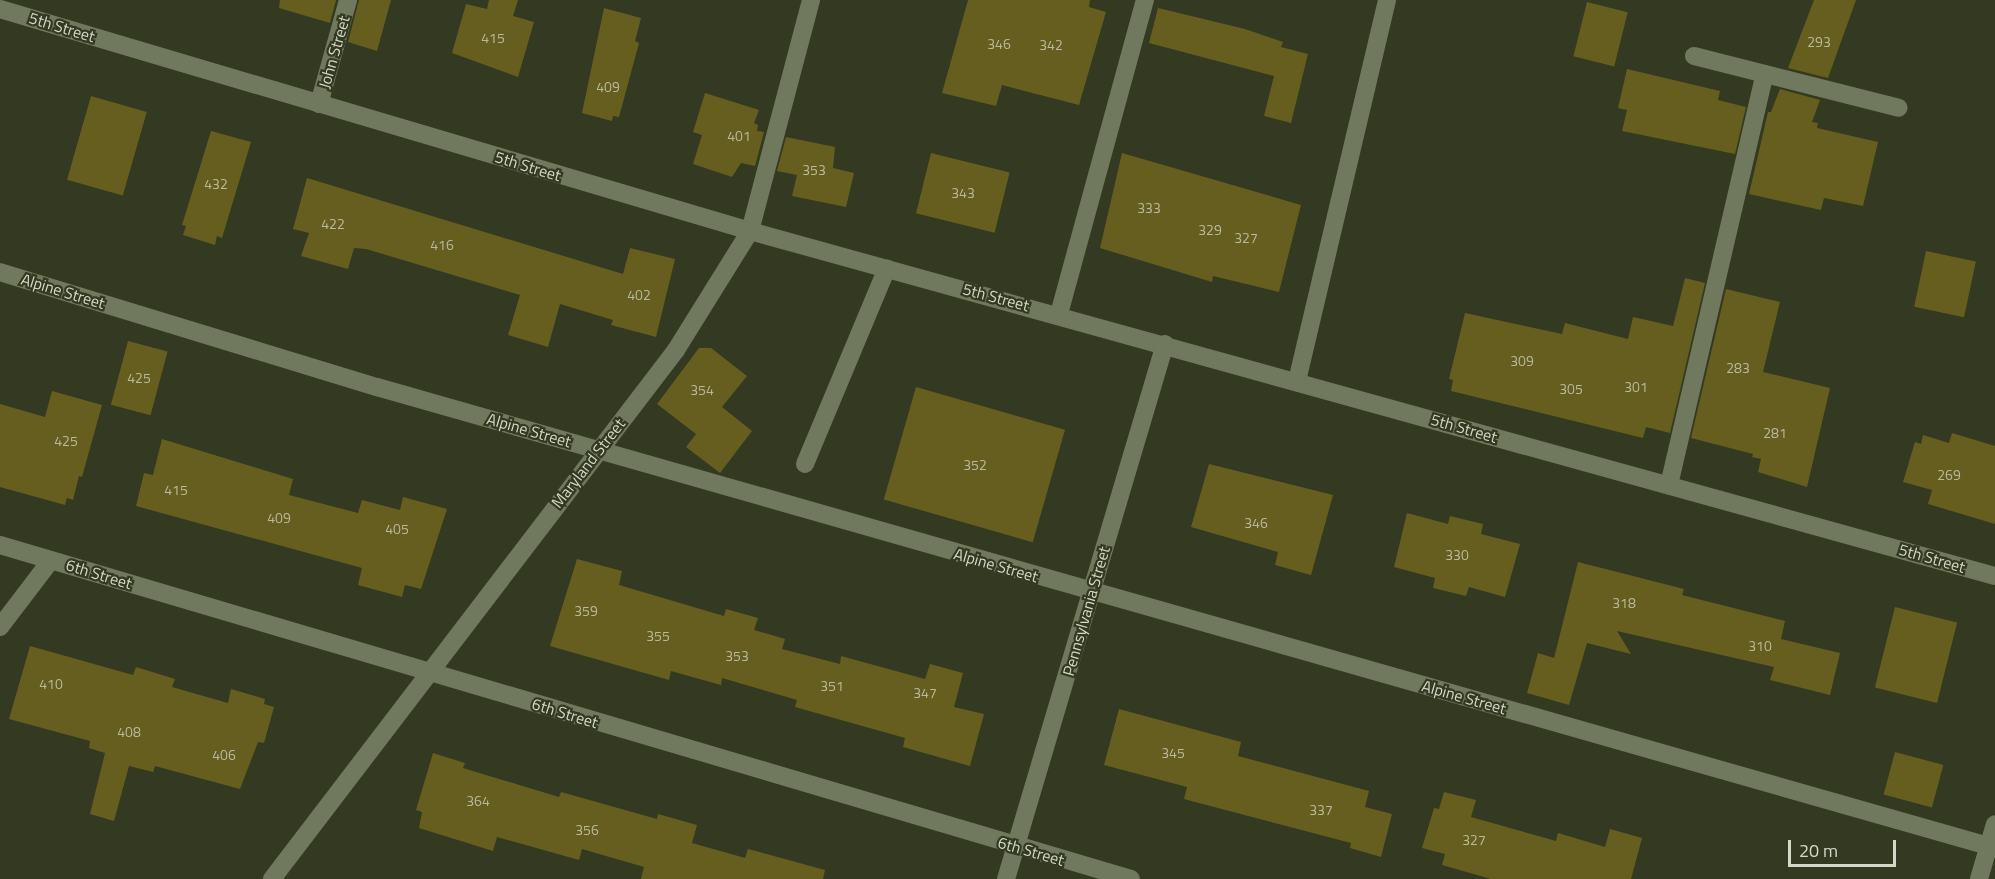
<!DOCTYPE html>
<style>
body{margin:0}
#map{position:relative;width:1995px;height:879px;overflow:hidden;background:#333a21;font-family:"Titillium Web",sans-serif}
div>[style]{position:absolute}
.building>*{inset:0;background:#665e1f;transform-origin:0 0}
.minor>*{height:18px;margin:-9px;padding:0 9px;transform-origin:9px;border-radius:9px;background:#70785d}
span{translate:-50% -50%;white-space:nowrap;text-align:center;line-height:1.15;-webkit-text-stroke:4.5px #333a21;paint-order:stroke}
.number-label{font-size:14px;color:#b8ba9e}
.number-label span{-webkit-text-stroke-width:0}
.street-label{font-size:16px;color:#d3d8c9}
.scale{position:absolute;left:1788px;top:840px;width:108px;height:27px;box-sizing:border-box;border:3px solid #d3d8c9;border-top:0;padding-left:8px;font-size:18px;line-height:21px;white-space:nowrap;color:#d3d8c9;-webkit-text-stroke:4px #333a21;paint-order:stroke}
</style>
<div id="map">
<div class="building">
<i style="clip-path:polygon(280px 0,336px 0,330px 23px,279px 8px)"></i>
<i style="clip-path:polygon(359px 0,391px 0,377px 51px,348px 42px)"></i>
<i style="clip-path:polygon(489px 0,518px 0,513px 16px,534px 22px,518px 77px,452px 53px,466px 4px,487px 9px)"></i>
<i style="clip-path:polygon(968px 0,1090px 0,1089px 7px,1106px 12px,1079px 105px,1002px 85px,996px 106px,942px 93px)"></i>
<i style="clip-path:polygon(1814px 0,1856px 0,1828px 78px,1788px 68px)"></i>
<i style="left:1587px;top:2px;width:42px;height:56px;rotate:14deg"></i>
<i style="clip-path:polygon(604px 8px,641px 18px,635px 41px,639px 43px,619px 117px,613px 116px,612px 121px,582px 113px)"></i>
<i style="clip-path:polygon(1158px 8px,1245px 29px,1283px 42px,1281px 47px,1308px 54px,1291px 123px,1264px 116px,1274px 76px,1149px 43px)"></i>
<i style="clip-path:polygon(1627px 69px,1720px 91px,1718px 100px,1746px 107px,1735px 154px,1622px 131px,1627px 110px,1618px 108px)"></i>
<i style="clip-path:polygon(1780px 89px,1820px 100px,1812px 122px,1818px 123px,1817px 128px,1878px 142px,1863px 206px,1824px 198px,1821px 210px,1749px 194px,1768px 112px,1771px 112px)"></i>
<i style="clip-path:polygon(705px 93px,759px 110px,754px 123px,758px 125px,757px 131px,764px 132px,755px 166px,741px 163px,732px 177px,693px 164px,702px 135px,693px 132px)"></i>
<i style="left:91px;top:96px;width:58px;height:87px;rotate:16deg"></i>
<i style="clip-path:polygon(211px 131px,251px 142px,222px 238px,217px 236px,215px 245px,183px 235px,186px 226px,182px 225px)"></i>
<i style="clip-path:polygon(786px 137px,835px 147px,833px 168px,854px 173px,846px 207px,792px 196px,797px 175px,777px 171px)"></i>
<i style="left:931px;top:153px;width:81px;height:62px;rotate:14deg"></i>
<i style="clip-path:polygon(1122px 153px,1301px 205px,1279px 292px,1213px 276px,1212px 282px,1100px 248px)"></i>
<i style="clip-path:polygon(307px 178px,623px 274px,630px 248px,675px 259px,656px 337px,611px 325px,613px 320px,560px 304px,548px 347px,508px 335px,520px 295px,366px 249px,354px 248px,348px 269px,301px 256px,309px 233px,293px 229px)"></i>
<i style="left:1926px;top:251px;width:51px;height:57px;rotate:12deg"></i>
<i style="clip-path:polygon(1685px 278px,1705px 283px,1670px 433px,1646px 427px,1643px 438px,1451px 391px,1453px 380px,1449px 379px,1465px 313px,1562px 334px,1565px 323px,1628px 339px,1633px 317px,1673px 326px)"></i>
<i style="clip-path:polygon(1726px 289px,1780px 302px,1763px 372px,1830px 388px,1807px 487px,1758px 472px,1761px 459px,1752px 457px,1753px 454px,1691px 438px)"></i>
<i style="left:128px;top:341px;width:41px;height:66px;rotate:15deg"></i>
<i style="clip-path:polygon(699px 348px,711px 348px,747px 376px,722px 407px,752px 431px,720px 473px,686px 447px,696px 434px,657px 404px)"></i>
<i style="left:916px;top:387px;width:155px;height:117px;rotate:16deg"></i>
<i style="clip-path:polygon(52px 391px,102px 405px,82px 477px,79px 476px,73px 500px,67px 498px,65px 505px,0 487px,0 404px,45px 417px)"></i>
<i style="clip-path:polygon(1952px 433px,1995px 446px,1995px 524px,1928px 504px,1932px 490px,1903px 482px,1915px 442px,1921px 444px,1923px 435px,1949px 443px)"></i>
<i style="clip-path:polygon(162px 439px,293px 479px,289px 495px,358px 513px,362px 500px,400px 510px,403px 497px,447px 509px,421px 589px,405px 585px,402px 597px,358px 585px,362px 568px,136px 506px,144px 473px,153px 475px)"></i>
<i style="clip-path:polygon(1209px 464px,1333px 495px,1311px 575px,1275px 565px,1278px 552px,1191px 527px)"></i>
<i style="clip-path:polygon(1407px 513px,1448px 524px,1450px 516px,1483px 524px,1481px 534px,1520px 544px,1505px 597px,1469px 587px,1466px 596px,1433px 588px,1435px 578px,1394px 567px)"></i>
<i style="clip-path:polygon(577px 559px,622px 571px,619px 585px,724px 616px,726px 609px,758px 618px,754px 630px,785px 639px,782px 649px,840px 664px,841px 656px,925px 679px,930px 664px,963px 673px,954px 707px,984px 714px,970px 766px,903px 747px,905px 738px,795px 707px,797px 700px,722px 678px,721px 685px,671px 671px,669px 680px,550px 646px)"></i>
<i style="clip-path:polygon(1578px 562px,1684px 589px,1682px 595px,1785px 621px,1781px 639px,1840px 653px,1830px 695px,1770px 680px,1774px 667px,1617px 631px,1631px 654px,1587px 643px,1569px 705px,1527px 693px,1538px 653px,1554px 658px)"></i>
<i style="left:1895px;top:607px;width:64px;height:83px;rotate:14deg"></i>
<i style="clip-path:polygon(30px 646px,133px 675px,136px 667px,175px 679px,172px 687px,228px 703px,231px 689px,265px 699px,264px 704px,274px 707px,264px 743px,258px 742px,240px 789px,155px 766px,153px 772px,129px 766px,114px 821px,90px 814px,105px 753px,89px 748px,90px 741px,9px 719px)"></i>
<i style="clip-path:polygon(1119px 709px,1241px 742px,1238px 756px,1369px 791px,1365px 807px,1392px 814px,1381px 857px,1350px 848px,1351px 843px,1184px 799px,1187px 787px,1104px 765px)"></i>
<i style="left:1895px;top:752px;width:50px;height:44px;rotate:15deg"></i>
<i style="clip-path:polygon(433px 753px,465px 763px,463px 768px,559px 797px,561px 792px,657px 819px,658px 814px,697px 825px,692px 843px,745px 858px,748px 849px,825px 870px,823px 879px,641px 879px,644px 867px,582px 849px,579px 860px,497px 837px,493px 851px,419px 828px,422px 812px,416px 810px)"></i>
<i style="clip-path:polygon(1444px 792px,1476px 800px,1471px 817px,1556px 841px,1558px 833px,1605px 847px,1610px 829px,1642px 838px,1631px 879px,1491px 879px,1442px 865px,1445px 854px,1422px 848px,1434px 808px,1439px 809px)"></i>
</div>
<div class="minor">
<i style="left:0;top:9px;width:782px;rotate:16.49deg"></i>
<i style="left:750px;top:231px;width:1292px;rotate:15.49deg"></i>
<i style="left:1694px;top:56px;width:211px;rotate:14.2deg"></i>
<i style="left:319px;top:104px;width:108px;rotate:-74.4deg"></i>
<i style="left:0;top:272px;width:394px;rotate:17deg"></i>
<i style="left:377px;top:387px;width:1682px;rotate:15.9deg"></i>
<i style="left:1059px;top:314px;width:326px;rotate:-74.7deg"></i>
<i style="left:1297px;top:381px;width:391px;rotate:-76.7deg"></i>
<i style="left:805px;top:464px;width:212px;rotate:-67.3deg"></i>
<i style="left:1669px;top:485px;width:422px;rotate:-76.9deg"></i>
<i style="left:0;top:545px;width:1179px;rotate:16.45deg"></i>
<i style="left:0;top:627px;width:84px;rotate:-52.7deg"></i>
<i style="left:272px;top:879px;width:666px;rotate:-52.63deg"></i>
<i style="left:676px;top:350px;width:140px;rotate:-58.1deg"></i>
<i style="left:750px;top:231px;width:239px;rotate:-75.2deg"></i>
<i style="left:1006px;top:879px;width:558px;rotate:-73.45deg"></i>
<i style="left:1979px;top:879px;width:57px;rotate:-73.8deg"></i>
</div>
<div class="number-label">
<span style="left:493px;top:38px">415</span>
<span style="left:1819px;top:42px">293</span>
<span style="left:999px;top:44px">346</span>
<span style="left:1051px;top:45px">342</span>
<span style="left:608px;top:87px">409</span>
<span style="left:739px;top:136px">401</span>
<span style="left:814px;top:170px">353</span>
<span style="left:216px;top:184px">432</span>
<span style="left:963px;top:193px">343</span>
<span style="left:1149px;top:208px">333</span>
<span style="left:333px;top:224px">422</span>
<span style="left:1210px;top:230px">329</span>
<span style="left:1246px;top:238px">327</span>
<span style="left:442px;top:245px">416</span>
<span style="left:639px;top:295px">402</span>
<span style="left:1522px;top:361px">309</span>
<span style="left:1738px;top:368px">283</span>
<span style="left:139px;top:378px">425</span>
<span style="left:1636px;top:387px">301</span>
<span style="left:1571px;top:389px">305</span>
<span style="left:702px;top:390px">354</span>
<span style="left:1775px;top:433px">281</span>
<span style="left:66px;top:441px">425</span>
<span style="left:975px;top:465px">352</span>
<span style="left:1949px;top:475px">269</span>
<span style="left:176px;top:490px">415</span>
<span style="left:279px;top:518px">409</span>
<span style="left:1256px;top:523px">346</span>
<span style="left:397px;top:529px">405</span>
<span style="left:1457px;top:555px">330</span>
<span style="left:1624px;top:603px">318</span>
<span style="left:586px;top:611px">359</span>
<span style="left:658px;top:636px">355</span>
<span style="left:1760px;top:646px">310</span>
<span style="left:737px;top:656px">353</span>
<span style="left:51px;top:684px">410</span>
<span style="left:832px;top:686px">351</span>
<span style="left:925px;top:693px">347</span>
<span style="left:129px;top:732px">408</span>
<span style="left:1173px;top:753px">345</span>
<span style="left:224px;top:755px">406</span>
<span style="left:478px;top:801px">364</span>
<span style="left:1321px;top:810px">337</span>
<span style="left:587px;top:830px">356</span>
<span style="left:1474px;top:840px">327</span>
</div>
<div class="street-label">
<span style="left:62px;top:27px;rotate:17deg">5th Street</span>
<span style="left:334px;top:52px;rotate:-74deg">John Street</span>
<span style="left:528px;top:166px;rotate:17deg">5th Street</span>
<span style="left:63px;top:291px;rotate:17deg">Alpine Street</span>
<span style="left:996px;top:297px;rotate:15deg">5th Street</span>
<span style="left:1464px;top:428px;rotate:16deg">5th Street</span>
<span style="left:529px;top:430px;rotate:16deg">Alpine Street</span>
<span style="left:588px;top:463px;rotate:-52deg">Maryland Street</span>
<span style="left:1932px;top:558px;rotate:16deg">5th Street</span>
<span style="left:996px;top:565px;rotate:16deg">Alpine Street</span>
<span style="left:99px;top:574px;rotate:17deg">6th Street</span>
<span style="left:1086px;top:611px;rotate:-74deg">Pennsylvania Street</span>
<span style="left:1464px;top:697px;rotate:16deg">Alpine Street</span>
<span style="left:565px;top:713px;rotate:17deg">6th Street</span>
<span style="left:1031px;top:851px;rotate:16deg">6th Street</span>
</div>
<div class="scale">20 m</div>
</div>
